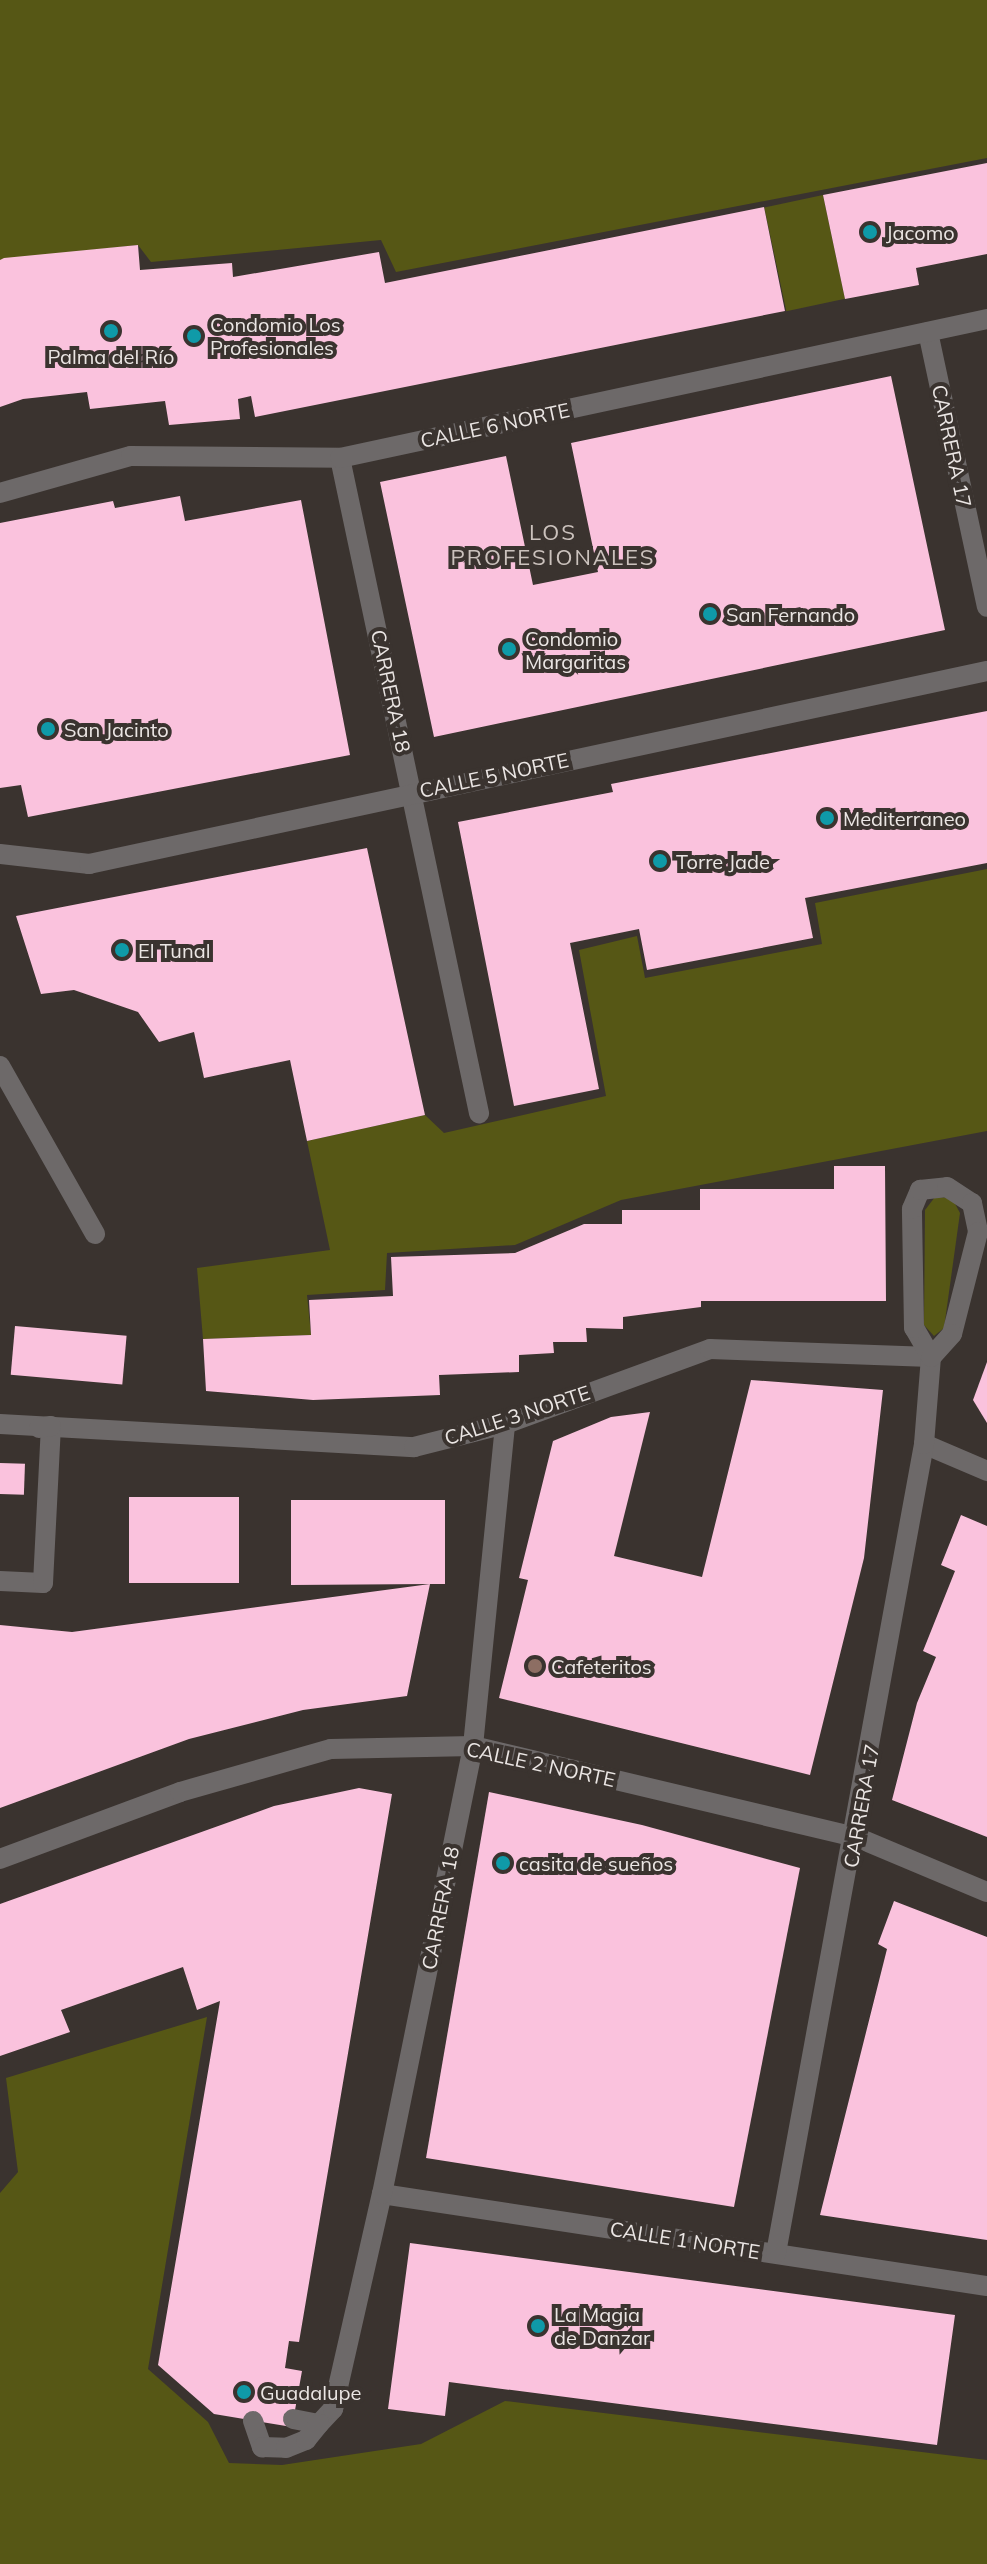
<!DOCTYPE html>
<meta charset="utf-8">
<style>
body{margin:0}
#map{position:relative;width:987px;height:2564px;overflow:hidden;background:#3a332f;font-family:Mulish,sans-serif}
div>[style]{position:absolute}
.green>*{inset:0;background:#565715;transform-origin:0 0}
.building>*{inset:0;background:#fac2dd;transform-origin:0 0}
.minor>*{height:20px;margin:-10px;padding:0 10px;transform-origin:10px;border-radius:10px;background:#6d6969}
.dots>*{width:22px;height:22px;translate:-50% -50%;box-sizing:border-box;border:4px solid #3a332f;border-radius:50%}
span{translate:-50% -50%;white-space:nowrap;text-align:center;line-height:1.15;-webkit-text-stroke:8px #3a332f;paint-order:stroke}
.poi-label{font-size:20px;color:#ebe6e4}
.left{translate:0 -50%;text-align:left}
.street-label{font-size:20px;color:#ebe6e4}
.neighbourhood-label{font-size:22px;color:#cbc2bd;letter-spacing:2px}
</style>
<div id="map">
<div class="green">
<i style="clip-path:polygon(0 0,987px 0,987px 158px,396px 272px,381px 240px,151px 262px,138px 245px,0 260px)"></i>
<i style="left:823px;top:195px;width:106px;height:60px;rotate:78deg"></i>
<i style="clip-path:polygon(987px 869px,987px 1131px,621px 1200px,515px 1245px,387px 1253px,385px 1290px,307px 1295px,311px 1335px,203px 1339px,197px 1268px,330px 1250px,307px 1141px,425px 1115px,444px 1133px,606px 1096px,579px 950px,637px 936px,645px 978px,822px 944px,815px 903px)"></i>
<i style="clip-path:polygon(935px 1197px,952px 1198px,960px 1213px,944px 1328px,934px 1336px,924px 1325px,925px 1210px)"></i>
<i style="clip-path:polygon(207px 2017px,148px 2369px,208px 2422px,229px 2463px,282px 2465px,421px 2444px,505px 2401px,987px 2460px,987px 2564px,0 2564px,0 2193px,18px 2172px,6px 2078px)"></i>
</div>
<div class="building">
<i style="clip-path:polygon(987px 163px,987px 254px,916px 268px,919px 285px,845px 299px,823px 195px)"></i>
<i style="clip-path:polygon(764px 207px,785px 311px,255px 417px,251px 396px,238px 399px,240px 419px,169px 425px,165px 401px,90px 409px,87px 392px,23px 399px,0 407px,0 260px,4px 258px,138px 245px,140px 270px,232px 263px,233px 277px,379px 252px,385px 283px)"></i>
<i style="clip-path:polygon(891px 376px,945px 630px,434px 737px,380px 482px,506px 456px,533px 585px,598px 572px,571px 443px)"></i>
<i style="clip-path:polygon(180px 496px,185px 521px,301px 500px,350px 755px,28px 817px,21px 785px,0 788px,0 523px,113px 501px,115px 508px)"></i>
<i style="clip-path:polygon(987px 711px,987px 863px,805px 898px,813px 938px,647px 970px,639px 929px,570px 943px,599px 1089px,514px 1106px,458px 822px,613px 792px,611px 784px)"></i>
<i style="clip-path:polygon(367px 848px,425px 1115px,307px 1141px,290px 1060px,204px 1078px,194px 1032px,159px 1042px,138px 1012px,74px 990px,41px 994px,16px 916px)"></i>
<i style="clip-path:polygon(834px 1166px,885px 1166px,886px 1301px,701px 1301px,701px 1307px,623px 1317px,623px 1329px,586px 1328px,587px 1342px,553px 1342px,554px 1353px,519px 1355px,519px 1372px,439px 1375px,440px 1395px,313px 1400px,206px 1391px,203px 1339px,311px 1335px,309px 1300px,393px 1296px,391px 1257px,515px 1253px,584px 1224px,622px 1224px,622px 1210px,700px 1210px,700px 1189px,834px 1189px)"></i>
<i style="left:15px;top:1326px;width:112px;height:49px;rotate:5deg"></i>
<i style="clip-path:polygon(987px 1362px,987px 1423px,973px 1400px)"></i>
<i style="clip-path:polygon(751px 1380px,883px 1390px,864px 1558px,810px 1775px,499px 1698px,528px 1580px,519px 1578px,553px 1441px,611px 1417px,650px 1412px,614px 1556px,702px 1577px)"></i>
<i style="left:0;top:1463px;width:25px;height:31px;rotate:2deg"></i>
<i style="left:129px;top:1497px;width:110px;height:86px"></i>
<i style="clip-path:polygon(291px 1500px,445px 1500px,445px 1584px,430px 1584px,407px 1696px,303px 1710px,189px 1739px,0 1808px,0 1625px,72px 1632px,430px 1584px,291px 1585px)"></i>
<i style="clip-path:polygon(961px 1515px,987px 1526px,987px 1837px,892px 1800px,917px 1703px,936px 1657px,923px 1651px,955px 1571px,941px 1565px)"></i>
<i style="clip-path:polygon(359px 1788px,392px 1794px,299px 2342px,289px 2341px,285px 2368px,302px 2371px,292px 2427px,214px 2414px,158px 2365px,220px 2001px,197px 2010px,183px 1967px,61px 2010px,70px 2032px,0 2056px,0 1904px,274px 1806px)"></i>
<i style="clip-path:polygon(489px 1792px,642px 1825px,800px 1868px,734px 2207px,426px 2158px)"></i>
<i style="clip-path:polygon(894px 1901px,987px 1937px,987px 2240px,820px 2215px,887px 1949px,878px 1944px)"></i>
<i style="clip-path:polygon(410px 2243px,955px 2315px,937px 2445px,449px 2382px,445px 2416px,388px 2409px)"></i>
</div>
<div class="minor">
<i style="left:928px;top:332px;width:281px;rotate:77.9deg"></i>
<i style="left:340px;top:458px;width:670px;rotate:78.02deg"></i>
<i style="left:0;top:493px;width:136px;rotate:-15.8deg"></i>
<i style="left:131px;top:456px;width:209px;rotate:0.5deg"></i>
<i style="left:340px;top:458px;width:662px;rotate:-12.12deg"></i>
<i style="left:0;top:854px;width:90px;rotate:6.4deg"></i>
<i style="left:89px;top:864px;width:919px;rotate:-12.13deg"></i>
<i style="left:0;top:1066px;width:193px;rotate:60.5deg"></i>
<i style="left:0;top:1424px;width:415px;rotate:3.2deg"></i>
<i style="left:414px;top:1447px;width:94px;rotate:-14.2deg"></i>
<i style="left:505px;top:1424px;width:218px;rotate:-20.1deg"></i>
<i style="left:710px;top:1349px;width:221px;rotate:2.1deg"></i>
<i style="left:924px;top:1444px;width:69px;rotate:23.2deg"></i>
<i style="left:0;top:1581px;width:43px;rotate:2.7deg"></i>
<i style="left:43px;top:1583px;width:157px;rotate:-87.1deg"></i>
<i style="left:51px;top:1426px;width:12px;rotate:171deg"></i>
<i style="left:0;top:1859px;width:192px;rotate:-20.4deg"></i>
<i style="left:180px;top:1792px;width:157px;rotate:-15.9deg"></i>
<i style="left:331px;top:1749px;width:142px;rotate:-1.2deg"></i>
<i style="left:473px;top:1746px;width:394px;rotate:13.4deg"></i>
<i style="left:856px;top:1837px;width:142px;rotate:22.8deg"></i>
<i style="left:382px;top:2194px;width:612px;rotate:8.65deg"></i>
<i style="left:776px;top:2253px;width:822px;rotate:-79.63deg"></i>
<i style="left:924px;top:1444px;width:87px;rotate:-85.4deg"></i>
<i style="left:931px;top:1357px;width:34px;rotate:-120deg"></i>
<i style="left:914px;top:1328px;width:119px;rotate:-91deg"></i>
<i style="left:912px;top:1209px;width:21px;rotate:-67deg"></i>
<i style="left:920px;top:1190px;width:27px;rotate:-6deg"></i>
<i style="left:947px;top:1187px;width:30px;rotate:33deg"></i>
<i style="left:972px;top:1203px;width:30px;rotate:78deg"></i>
<i style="left:978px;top:1232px;width:105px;rotate:104.3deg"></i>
<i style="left:952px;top:1334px;width:31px;rotate:132deg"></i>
<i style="left:293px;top:2419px;width:26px;rotate:11deg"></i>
<i style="left:319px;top:2424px;width:21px;rotate:-47deg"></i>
<i style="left:333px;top:2409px;width:221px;rotate:-77.2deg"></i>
<i style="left:382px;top:2194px;width:457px;rotate:-78.5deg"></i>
<i style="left:473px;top:1746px;width:324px;rotate:-84.3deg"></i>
<i style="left:253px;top:2421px;width:28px;rotate:71deg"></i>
<i style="left:262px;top:2447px;width:24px;rotate:2deg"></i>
<i style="left:286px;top:2448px;width:22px;rotate:-22deg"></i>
<i style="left:306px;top:2440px;width:21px;rotate:-51deg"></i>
</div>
<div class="dots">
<i style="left:870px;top:232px;background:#0f9aa8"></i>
<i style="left:111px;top:331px;background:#0f9aa8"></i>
<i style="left:194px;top:336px;background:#0f9aa8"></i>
<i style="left:710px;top:614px;background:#0f9aa8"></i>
<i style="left:509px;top:649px;background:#0f9aa8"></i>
<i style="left:48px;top:729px;background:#0f9aa8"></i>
<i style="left:827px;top:818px;background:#0f9aa8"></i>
<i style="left:660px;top:861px;background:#0f9aa8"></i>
<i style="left:122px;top:950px;background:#0f9aa8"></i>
<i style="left:535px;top:1666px;background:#8d6e63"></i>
<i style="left:503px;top:1863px;background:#0f9aa8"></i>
<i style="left:538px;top:2326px;background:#0f9aa8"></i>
<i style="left:244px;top:2392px;background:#0f9aa8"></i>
</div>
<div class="poi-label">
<span class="left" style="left:886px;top:232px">Jacomo</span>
<span class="left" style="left:210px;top:336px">Condomio Los<br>Profesionales</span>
<span style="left:111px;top:356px">Palma del Río</span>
<span class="left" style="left:726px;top:614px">San Fernando</span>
<span class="left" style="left:525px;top:650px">Condomio<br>Margaritas</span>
<span class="left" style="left:64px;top:729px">San Jacinto</span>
<span class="left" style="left:843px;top:818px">Mediterraneo</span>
<span class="left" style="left:676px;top:861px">Torre Jade</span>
<span class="left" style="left:138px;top:950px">El Tunal</span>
<span class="left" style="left:551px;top:1666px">Cafeteritos</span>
<span class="left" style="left:519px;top:1863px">casita de sueños</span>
<span class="left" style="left:554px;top:2326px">La Magia<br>de Danzar</span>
<span class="left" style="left:260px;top:2392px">Guadalupe</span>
</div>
<div class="street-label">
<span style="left:495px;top:425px;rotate:-12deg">CALLE 6 NORTE</span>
<span style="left:952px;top:446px;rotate:78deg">CARRERA 17</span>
<span style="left:391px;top:691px;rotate:78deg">CARRERA 18</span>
<span style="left:494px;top:775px;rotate:-12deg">CALLE 5 NORTE</span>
<span style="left:517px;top:1415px;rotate:-18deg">CALLE 3 NORTE</span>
<span style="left:541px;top:1764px;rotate:12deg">CALLE 2 NORTE</span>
<span style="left:861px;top:1806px;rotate:-80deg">CARRERA 17</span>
<span style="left:440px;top:1908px;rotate:-79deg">CARRERA 18</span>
<span style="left:685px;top:2240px;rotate:9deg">CALLE 1 NORTE</span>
</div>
<div class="neighbourhood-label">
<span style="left:553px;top:545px">LOS<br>PROFESIONALES</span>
</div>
</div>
